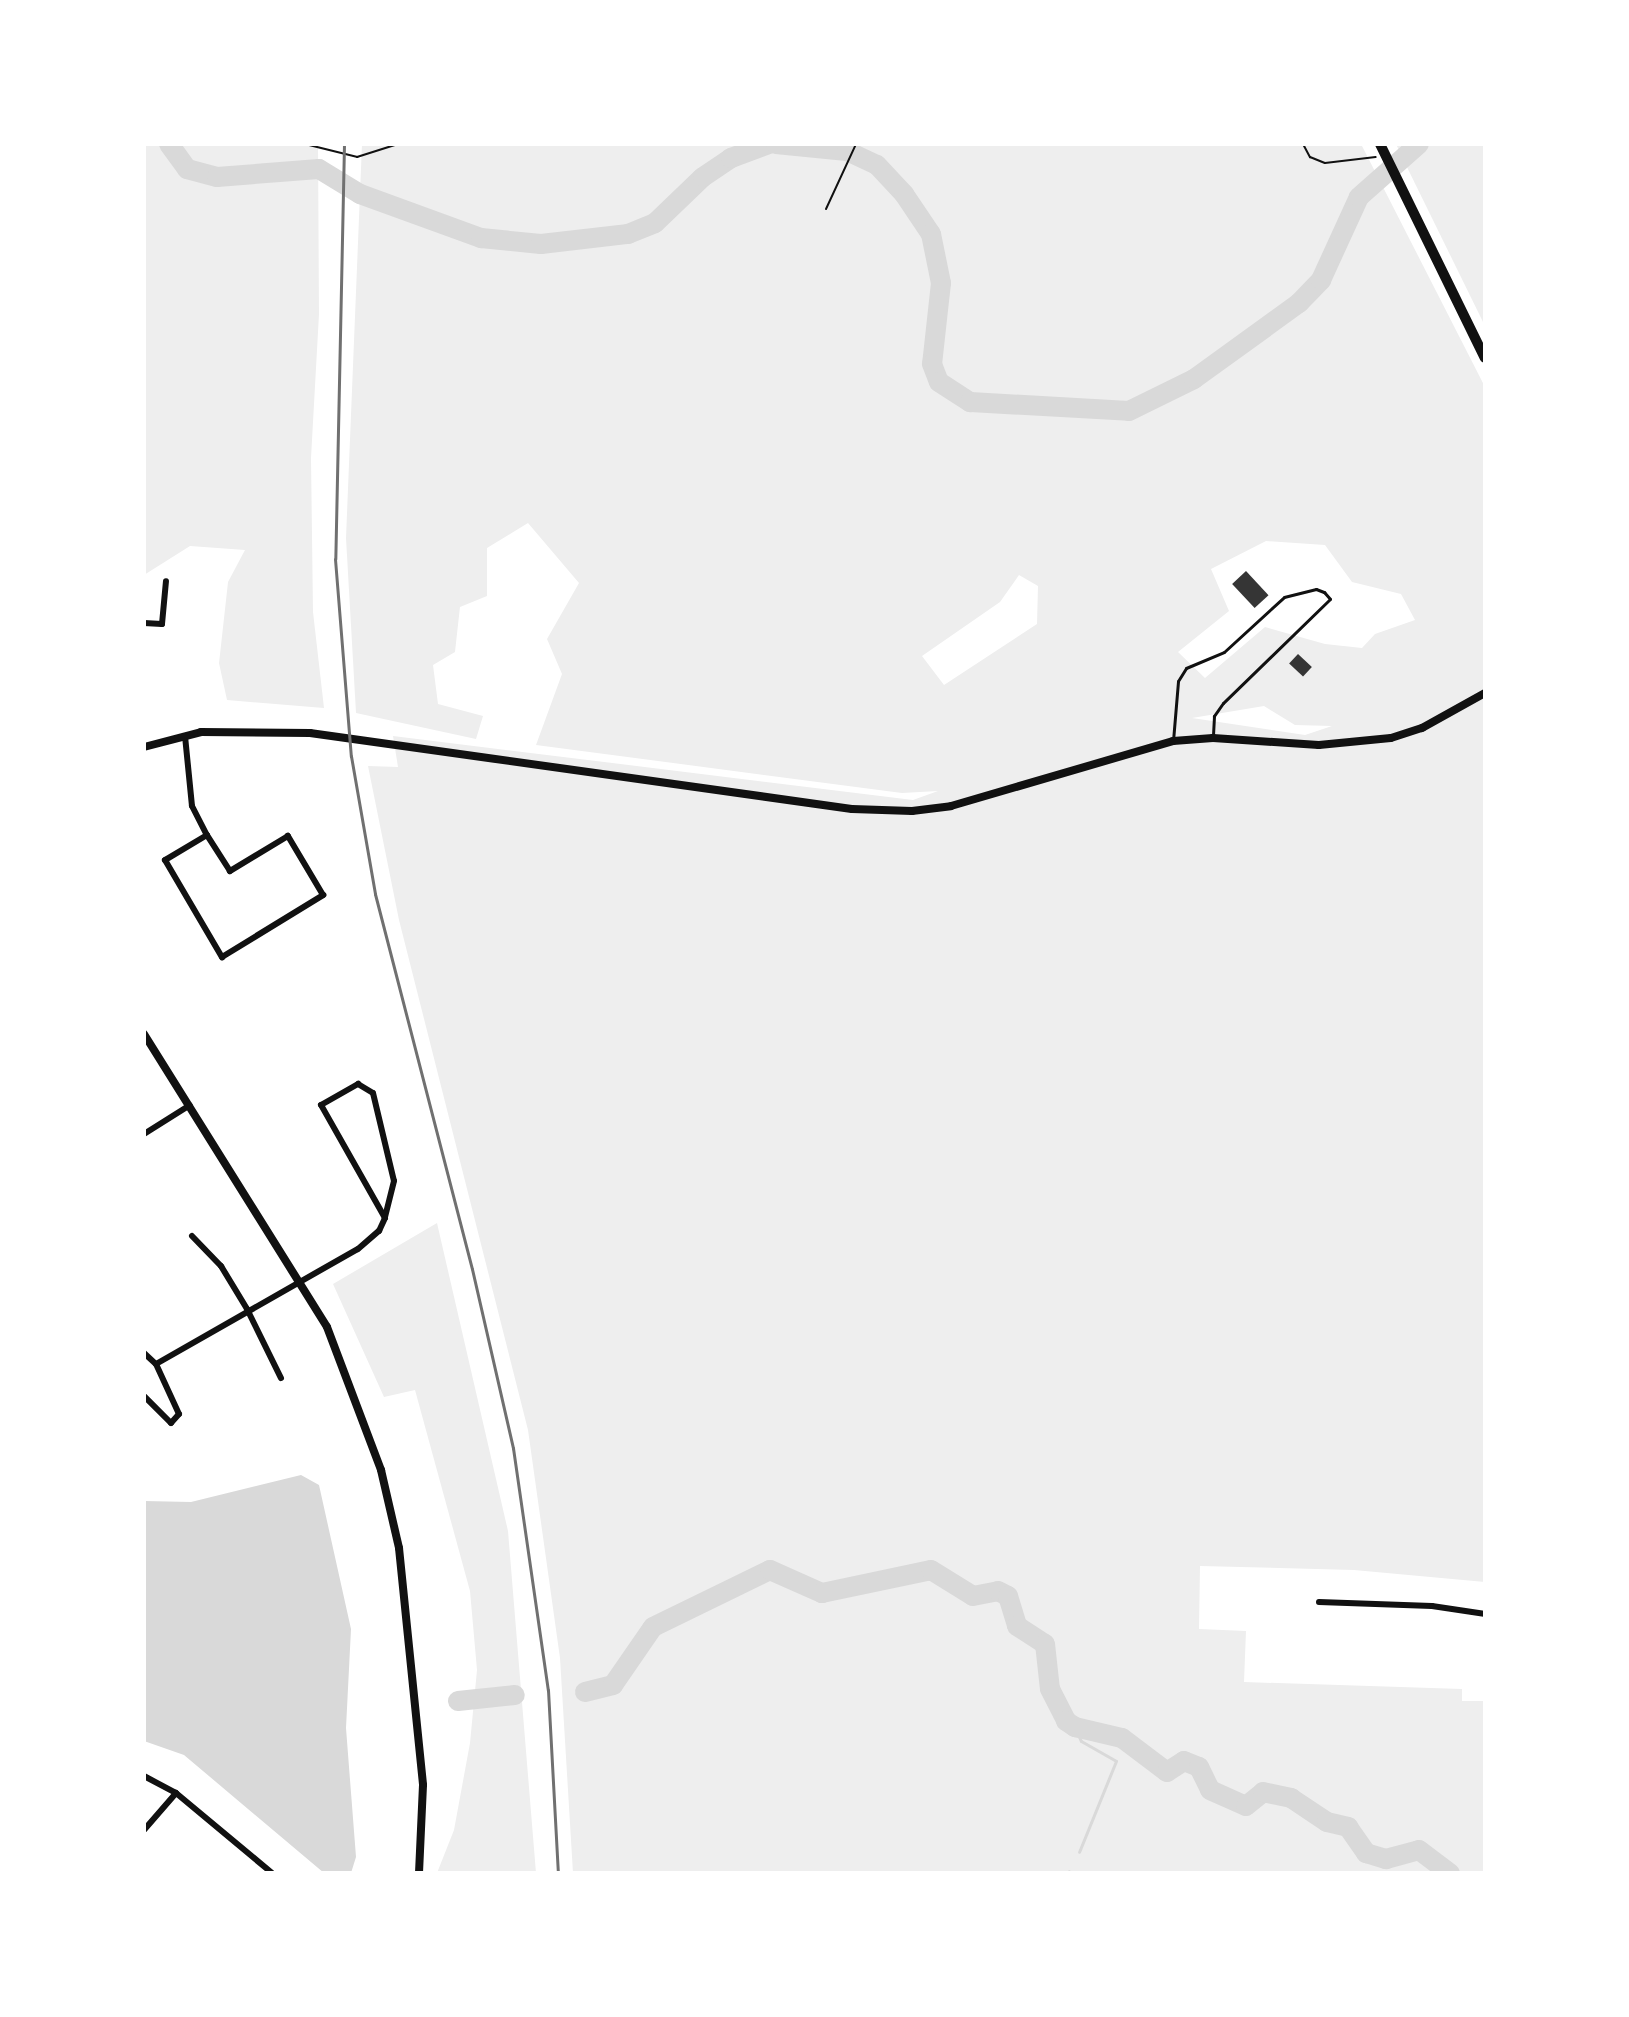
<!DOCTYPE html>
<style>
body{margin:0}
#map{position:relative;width:1629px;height:2017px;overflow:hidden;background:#fff;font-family:"Sofia Sans Condensed",sans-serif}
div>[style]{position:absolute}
.green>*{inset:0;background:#eee}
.water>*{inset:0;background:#d9d9d9}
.stream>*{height:3px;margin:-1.5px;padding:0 1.5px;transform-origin:1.5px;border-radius:1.5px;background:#d9d9d9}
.river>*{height:20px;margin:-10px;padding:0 10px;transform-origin:10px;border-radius:10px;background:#d9d9d9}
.building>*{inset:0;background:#353535;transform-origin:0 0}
.path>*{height:2px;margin:-1px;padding:0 1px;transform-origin:1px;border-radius:1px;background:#111}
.service>*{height:3px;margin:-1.5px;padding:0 1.5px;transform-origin:1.5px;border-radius:1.5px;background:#111}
.minor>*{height:6px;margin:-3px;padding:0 3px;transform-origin:3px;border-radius:3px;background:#111}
.tertiary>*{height:8px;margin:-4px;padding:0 4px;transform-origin:4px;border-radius:4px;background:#111}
.primary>*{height:10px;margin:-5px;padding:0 5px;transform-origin:5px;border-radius:5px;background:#111}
.rail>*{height:3px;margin:-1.5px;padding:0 1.5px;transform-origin:1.5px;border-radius:1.5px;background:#707070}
span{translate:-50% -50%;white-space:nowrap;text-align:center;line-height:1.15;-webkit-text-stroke:6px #fff;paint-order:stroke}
.frame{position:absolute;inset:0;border:146px solid #fff;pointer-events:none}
</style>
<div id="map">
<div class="green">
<i style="clip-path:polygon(144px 144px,318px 144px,319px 314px,311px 458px,313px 612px,324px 708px,227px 700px,219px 663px,228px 582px,245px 550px,190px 546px,144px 575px)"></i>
<i style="clip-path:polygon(evenodd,362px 144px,1361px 144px,1485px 387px,1485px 1582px,1354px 1570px,1200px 1566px,1199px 1629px,1246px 1631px,1244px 1682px,1462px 1689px,1462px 1701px,1485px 1701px,1485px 1873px,573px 1873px,560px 1658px,528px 1430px,399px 920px,368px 766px,398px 767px,393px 736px,913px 800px,938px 791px,902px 793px,536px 745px,562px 674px,547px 639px,579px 583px,528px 523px,487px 548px,487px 596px,460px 607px,455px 652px,433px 665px,438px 704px,483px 716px,476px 739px,356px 713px,346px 538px,362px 144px,1266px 541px,1325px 545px,1352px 582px,1401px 594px,1415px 620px,1375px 634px,1362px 648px,1325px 644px,1265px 627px,1205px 678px,1178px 652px,1229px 611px,1211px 569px,1266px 541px,362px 144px,1019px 575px,1038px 586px,1037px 624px,944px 685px,922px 656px,1000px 602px,1019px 575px,362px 144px,1264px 706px,1295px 725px,1332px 726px,1305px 735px,1192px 718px,1264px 706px)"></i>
<i style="clip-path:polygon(1396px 144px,1485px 144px,1485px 326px,1402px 157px)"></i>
<i style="clip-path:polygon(437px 1223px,508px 1531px,536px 1873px,437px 1873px,454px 1830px,470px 1743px,477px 1670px,470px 1591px,415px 1390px,384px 1397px,333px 1284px)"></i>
</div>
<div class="water">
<i style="clip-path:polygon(301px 1475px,319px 1485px,351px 1629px,346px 1728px,356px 1857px,351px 1873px,324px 1873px,184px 1755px,144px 1741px,144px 1501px,191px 1502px)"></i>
</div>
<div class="stream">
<i style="left:1075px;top:1727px;width:15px;rotate:67deg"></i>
<i style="left:1081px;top:1741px;width:40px;rotate:29.7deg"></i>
<i style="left:1116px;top:1761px;width:98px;rotate:112.1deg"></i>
<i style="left:1068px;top:1873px;width:2px;rotate:-63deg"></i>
</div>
<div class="river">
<i style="left:169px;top:144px;width:31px;rotate:54deg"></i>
<i style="left:187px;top:169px;width:31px;rotate:15deg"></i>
<i style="left:217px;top:177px;width:102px;rotate:-4.5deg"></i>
<i style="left:319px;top:169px;width:48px;rotate:31.4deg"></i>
<i style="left:360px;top:194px;width:129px;rotate:20deg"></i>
<i style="left:481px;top:238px;width:60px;rotate:5.7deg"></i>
<i style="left:541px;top:244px;width:88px;rotate:-6.6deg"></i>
<i style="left:628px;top:234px;width:29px;rotate:-22deg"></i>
<i style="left:655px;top:223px;width:66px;rotate:-43.8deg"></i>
<i style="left:703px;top:177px;width:34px;rotate:-34deg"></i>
<i style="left:731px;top:158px;width:40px;rotate:-20.2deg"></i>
<i style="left:776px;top:144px;width:71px;rotate:5.6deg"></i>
<i style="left:847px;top:151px;width:33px;rotate:25deg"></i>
<i style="left:877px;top:165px;width:40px;rotate:47deg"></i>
<i style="left:904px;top:194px;width:48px;rotate:56deg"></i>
<i style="left:931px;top:234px;width:50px;rotate:78.5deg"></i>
<i style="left:941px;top:283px;width:81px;rotate:96.3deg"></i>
<i style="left:932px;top:364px;width:19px;rotate:69deg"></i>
<i style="left:939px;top:382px;width:37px;rotate:33deg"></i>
<i style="left:970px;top:402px;width:159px;rotate:3.2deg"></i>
<i style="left:1129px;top:411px;width:72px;rotate:-26.2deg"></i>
<i style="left:1194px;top:379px;width:130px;rotate:-35.9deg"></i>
<i style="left:1299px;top:303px;width:32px;rotate:-46deg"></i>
<i style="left:1321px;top:280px;width:91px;rotate:-65.4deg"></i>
<i style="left:1359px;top:197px;width:80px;rotate:-41.5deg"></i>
<i style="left:585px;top:1692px;width:29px;rotate:-14deg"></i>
<i style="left:613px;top:1685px;width:70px;rotate:-55.4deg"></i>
<i style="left:653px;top:1627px;width:130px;rotate:-26deg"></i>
<i style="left:770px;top:1570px;width:57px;rotate:23.9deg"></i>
<i style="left:822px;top:1593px;width:111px;rotate:-11.9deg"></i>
<i style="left:931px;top:1570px;width:49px;rotate:31.8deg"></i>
<i style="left:973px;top:1596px;width:25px;rotate:-11deg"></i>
<i style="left:998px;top:1591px;width:11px;rotate:27deg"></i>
<i style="left:1008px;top:1596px;width:31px;rotate:73deg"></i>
<i style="left:1017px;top:1626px;width:33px;rotate:33deg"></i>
<i style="left:1045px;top:1644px;width:45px;rotate:83.7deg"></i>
<i style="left:1050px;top:1689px;width:36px;rotate:63deg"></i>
<i style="left:1066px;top:1721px;width:11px;rotate:34deg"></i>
<i style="left:1075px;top:1727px;width:48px;rotate:13.2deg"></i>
<i style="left:1122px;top:1738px;width:56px;rotate:37.1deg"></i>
<i style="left:1167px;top:1772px;width:20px;rotate:-33deg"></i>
<i style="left:1184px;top:1761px;width:16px;rotate:22deg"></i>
<i style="left:1199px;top:1767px;width:25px;rotate:64deg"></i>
<i style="left:1210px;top:1790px;width:39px;rotate:24deg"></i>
<i style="left:1246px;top:1806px;width:22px;rotate:-39deg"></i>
<i style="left:1263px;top:1792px;width:29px;rotate:12deg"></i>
<i style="left:1291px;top:1798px;width:43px;rotate:33.7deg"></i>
<i style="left:1327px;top:1822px;width:22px;rotate:13deg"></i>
<i style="left:1348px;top:1827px;width:32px;rotate:55deg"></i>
<i style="left:1366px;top:1853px;width:21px;rotate:17deg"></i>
<i style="left:1386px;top:1859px;width:34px;rotate:-15deg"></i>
<i style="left:1419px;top:1850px;width:39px;rotate:37deg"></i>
<i style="left:458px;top:1701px;width:57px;rotate:-6deg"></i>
</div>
<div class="building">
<i style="left:1246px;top:571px;width:33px;height:19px;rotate:47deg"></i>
<i style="left:1298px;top:654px;width:19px;height:13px;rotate:43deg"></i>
</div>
<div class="path">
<i style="left:305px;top:144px;width:54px;rotate:14deg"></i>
<i style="left:357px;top:157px;width:43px;rotate:-17.6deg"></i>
<i style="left:1303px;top:144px;width:15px;rotate:62deg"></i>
<i style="left:1310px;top:157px;width:16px;rotate:22deg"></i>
<i style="left:1325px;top:163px;width:51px;rotate:-6.7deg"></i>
<i style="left:826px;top:209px;width:72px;rotate:-65.2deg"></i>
</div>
<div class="service">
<i style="left:1173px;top:741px;width:60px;rotate:-85.2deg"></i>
<i style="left:1178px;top:681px;width:15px;rotate:-58deg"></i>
<i style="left:1186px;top:668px;width:41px;rotate:-22.8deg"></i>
<i style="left:1224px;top:652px;width:81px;rotate:-42.5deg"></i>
<i style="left:1284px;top:597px;width:33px;rotate:-14deg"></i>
<i style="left:1316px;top:589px;width:9px;rotate:21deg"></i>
<i style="left:1324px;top:592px;width:9px;rotate:49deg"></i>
<i style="left:1330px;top:599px;width:149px;rotate:135.8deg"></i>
<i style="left:1223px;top:703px;width:16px;rotate:125deg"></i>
<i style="left:1214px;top:716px;width:22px;rotate:93deg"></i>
</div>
<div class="minor">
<i style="left:144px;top:623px;width:18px;rotate:3deg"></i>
<i style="left:162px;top:624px;width:43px;rotate:-84.7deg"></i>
<i style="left:185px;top:736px;width:70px;rotate:84.3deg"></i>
<i style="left:192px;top:806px;width:33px;rotate:63deg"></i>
<i style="left:207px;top:835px;width:49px;rotate:149.2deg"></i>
<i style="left:165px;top:860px;width:113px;rotate:59.6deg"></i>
<i style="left:222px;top:957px;width:119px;rotate:-31.5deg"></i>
<i style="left:323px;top:895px;width:69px;rotate:-120.7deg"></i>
<i style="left:288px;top:836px;width:68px;rotate:148.9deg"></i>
<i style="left:230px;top:871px;width:43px;rotate:-122.6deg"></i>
<i style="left:144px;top:1134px;width:54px;rotate:-32.2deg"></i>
<i style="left:192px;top:1236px;width:42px;rotate:46deg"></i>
<i style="left:221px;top:1266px;width:50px;rotate:58.8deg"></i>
<i style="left:247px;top:1309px;width:77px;rotate:63.8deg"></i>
<i style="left:144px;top:1353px;width:16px;rotate:43deg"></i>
<i style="left:156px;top:1364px;width:55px;rotate:65.3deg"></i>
<i style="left:179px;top:1414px;width:12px;rotate:132deg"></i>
<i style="left:171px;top:1423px;width:38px;rotate:-135deg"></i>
<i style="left:156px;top:1364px;width:232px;rotate:-29.7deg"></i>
<i style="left:358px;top:1249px;width:28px;rotate:-41deg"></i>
<i style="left:379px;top:1231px;width:14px;rotate:-65deg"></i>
<i style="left:385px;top:1218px;width:130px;rotate:-119.5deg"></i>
<i style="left:321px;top:1105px;width:43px;rotate:-29.6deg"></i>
<i style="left:358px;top:1084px;width:17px;rotate:31deg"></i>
<i style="left:373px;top:1093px;width:90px;rotate:76.6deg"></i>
<i style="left:394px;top:1181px;width:38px;rotate:104deg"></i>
<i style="left:1319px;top:1602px;width:113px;rotate:2deg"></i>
<i style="left:1432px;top:1606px;width:54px;rotate:8.6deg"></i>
<i style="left:144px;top:1776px;width:36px;rotate:28deg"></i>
<i style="left:176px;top:1793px;width:125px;rotate:39.8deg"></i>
<i style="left:144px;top:1830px;width:49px;rotate:-49.1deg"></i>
</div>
<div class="tertiary">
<i style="left:144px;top:747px;width:59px;rotate:-14.7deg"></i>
<i style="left:201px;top:732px;width:109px;rotate:0.5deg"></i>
<i style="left:310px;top:733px;width:547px;rotate:7.98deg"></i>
<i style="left:852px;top:809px;width:60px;rotate:1.9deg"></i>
<i style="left:912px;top:811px;width:39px;rotate:-7deg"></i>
<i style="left:951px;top:806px;width:231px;rotate:-16.3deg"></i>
<i style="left:1173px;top:741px;width:40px;rotate:-4.3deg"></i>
<i style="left:1213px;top:738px;width:106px;rotate:3.8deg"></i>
<i style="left:1319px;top:745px;width:72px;rotate:-5.6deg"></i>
<i style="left:1391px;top:738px;width:33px;rotate:-18deg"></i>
<i style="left:1422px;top:728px;width:72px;rotate:-29.1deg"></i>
<i style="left:144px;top:1034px;width:345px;rotate:58deg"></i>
<i style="left:327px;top:1327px;width:153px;rotate:69.3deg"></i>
<i style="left:381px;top:1470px;width:80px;rotate:77deg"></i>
<i style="left:399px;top:1548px;width:238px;rotate:84.2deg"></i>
<i style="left:423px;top:1785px;width:88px;rotate:92.6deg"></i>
</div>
<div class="primary">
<i style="left:1380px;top:144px;width:238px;rotate:63.9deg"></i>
</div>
<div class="rail">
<i style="left:344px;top:144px;width:415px;rotate:91.2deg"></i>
<i style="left:335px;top:559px;width:198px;rotate:85.4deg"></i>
<i style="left:351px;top:756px;width:140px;rotate:80.1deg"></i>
<i style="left:375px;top:894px;width:387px;rotate:75.5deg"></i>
<i style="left:472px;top:1269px;width:184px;rotate:77.1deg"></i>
<i style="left:513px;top:1448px;width:245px;rotate:81.8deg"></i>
<i style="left:548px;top:1690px;width:183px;rotate:86.9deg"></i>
</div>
<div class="frame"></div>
</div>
